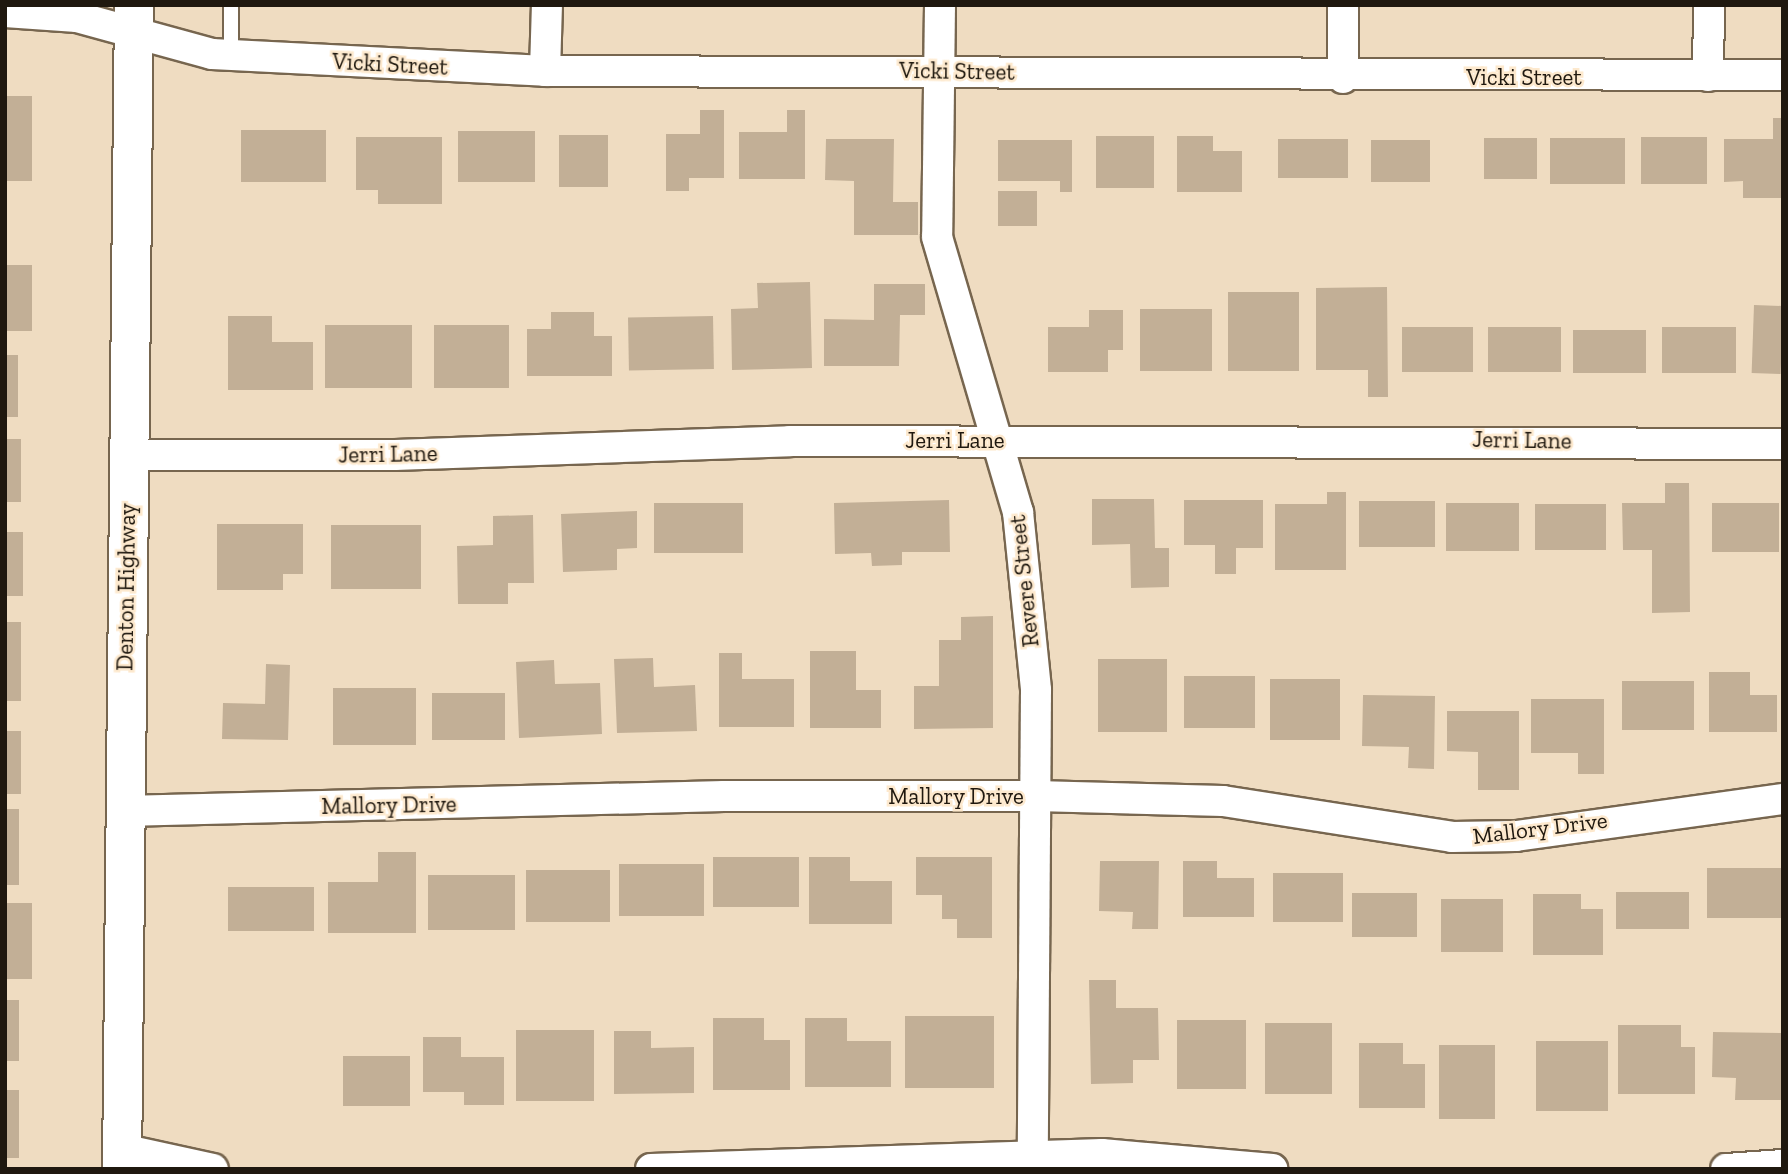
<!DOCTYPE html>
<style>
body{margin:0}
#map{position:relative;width:1788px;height:1174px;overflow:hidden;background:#efdcc1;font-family:"Zilla Slab",serif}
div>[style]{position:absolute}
.building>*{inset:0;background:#c2af96;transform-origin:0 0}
.roads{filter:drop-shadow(2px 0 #77664f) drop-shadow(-2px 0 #77664f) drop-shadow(0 2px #77664f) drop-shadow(0 -2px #77664f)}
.lane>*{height:14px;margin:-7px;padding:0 7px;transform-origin:7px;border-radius:7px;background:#fff}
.street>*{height:30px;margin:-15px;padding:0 15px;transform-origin:15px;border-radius:15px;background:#fff}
.primary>*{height:38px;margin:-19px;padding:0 19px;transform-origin:19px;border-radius:19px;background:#fff}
span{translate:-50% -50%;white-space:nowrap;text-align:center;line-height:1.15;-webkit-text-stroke:5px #fde9ce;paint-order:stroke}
.street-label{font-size:23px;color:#1f180f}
.frame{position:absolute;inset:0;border:7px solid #1f180f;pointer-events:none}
</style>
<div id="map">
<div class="building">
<i style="left:5px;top:96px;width:27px;height:85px"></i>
<i style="clip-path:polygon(700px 110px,724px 110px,724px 178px,689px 178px,689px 191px,666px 191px,666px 134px,700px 134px)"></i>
<i style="clip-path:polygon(787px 110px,805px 110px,805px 179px,739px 179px,739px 132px,787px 132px)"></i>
<i style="clip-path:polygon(1773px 118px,1783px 118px,1783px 198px,1743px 198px,1743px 181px,1724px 182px,1724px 139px,1773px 139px)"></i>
<i style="left:241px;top:130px;width:85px;height:52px"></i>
<i style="left:458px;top:131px;width:77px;height:51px"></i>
<i style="left:559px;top:135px;width:49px;height:52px"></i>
<i style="left:1096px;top:136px;width:58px;height:52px"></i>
<i style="clip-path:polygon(1177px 136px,1213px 136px,1213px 151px,1242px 151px,1242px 192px,1177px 192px)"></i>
<i style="clip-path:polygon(356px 137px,442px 137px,442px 204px,378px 204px,378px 190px,356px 190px)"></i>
<i style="left:1641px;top:137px;width:66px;height:47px"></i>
<i style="left:1484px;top:138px;width:53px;height:41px"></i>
<i style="left:1550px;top:138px;width:75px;height:46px"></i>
<i style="clip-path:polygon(826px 139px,894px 139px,893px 202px,918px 202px,918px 235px,854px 235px,854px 181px,825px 180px)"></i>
<i style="left:1278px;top:139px;width:70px;height:39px"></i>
<i style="clip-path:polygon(998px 140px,1072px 140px,1072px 192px,1060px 192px,1060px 181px,998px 181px)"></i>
<i style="left:1371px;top:140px;width:59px;height:42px"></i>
<i style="left:998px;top:191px;width:39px;height:35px"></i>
<i style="left:5px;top:265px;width:27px;height:66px"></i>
<i style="clip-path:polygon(810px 282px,812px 368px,732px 370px,731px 309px,758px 308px,757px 283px)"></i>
<i style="clip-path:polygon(874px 284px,925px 284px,925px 315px,900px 315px,899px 366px,824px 366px,824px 319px,874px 320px)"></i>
<i style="clip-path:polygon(1387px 287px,1388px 397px,1368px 397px,1368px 370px,1316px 370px,1316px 288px)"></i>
<i style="left:1228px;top:292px;width:71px;height:79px"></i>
<i style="left:1754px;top:305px;width:29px;height:68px;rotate:2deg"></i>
<i style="left:1140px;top:309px;width:72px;height:62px"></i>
<i style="clip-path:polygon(1089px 310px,1123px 310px,1123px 350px,1108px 350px,1108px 372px,1048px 372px,1048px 327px,1089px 327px)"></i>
<i style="clip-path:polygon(551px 312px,594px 312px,594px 336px,612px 336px,612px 376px,527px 376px,527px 329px,551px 329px)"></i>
<i style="clip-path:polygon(228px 316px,272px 316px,272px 342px,313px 342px,313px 390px,228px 390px)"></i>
<i style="left:713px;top:316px;width:53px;height:85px;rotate:89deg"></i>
<i style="left:325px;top:325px;width:87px;height:63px"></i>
<i style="left:434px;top:325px;width:75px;height:63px"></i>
<i style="left:1402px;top:327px;width:71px;height:45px"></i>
<i style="left:1488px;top:327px;width:73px;height:45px"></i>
<i style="left:1662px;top:327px;width:74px;height:46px"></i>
<i style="left:1573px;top:330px;width:73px;height:43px"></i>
<i style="left:5px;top:355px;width:13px;height:62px"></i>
<i style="left:5px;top:439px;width:16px;height:63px"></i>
<i style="clip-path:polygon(1665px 483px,1689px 483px,1690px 612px,1652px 613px,1652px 550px,1623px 550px,1622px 503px,1665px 503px)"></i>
<i style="clip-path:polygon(1327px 492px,1346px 492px,1346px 570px,1275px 570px,1275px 504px,1327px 504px)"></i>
<i style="clip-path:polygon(1092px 499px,1154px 499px,1155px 548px,1169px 548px,1169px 587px,1131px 588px,1130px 544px,1092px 545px)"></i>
<i style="clip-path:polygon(949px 500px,950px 552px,902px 552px,902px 565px,872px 566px,871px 553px,835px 554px,834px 503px)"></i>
<i style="clip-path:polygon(1184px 500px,1263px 500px,1263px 548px,1236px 548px,1236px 574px,1215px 574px,1215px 545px,1184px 545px)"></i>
<i style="left:1359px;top:501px;width:76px;height:46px"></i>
<i style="left:654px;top:503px;width:89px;height:50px"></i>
<i style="left:1446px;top:503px;width:73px;height:48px"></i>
<i style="left:1712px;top:503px;width:67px;height:49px"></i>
<i style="left:1535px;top:504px;width:71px;height:46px"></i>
<i style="clip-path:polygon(637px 511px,637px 548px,617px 549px,617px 570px,563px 572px,561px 514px)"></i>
<i style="clip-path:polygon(533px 515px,534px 583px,508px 583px,508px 604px,458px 604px,457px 546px,493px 545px,493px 516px)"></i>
<i style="clip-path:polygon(217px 524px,303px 524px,303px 574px,283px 574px,283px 590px,217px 590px)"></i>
<i style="left:331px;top:525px;width:90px;height:64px"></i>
<i style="left:5px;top:532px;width:18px;height:64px"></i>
<i style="clip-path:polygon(993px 616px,993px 728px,914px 729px,914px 686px,939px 686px,939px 640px,961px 640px,961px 617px)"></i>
<i style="left:5px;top:622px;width:16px;height:79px"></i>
<i style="clip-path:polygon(810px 651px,856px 651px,856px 690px,881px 690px,881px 728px,810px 728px)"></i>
<i style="clip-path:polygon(719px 653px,742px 653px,742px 679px,794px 679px,794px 727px,719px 727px)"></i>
<i style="clip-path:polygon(653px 658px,654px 687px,695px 685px,697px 731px,617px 733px,614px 659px)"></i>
<i style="left:1098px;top:659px;width:69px;height:73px"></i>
<i style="clip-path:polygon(554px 660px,555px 684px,600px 683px,602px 734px,519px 738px,516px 662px)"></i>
<i style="clip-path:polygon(266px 664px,290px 665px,288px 740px,222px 739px,223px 703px,265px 704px)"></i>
<i style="clip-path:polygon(1709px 672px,1750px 672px,1750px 695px,1777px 695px,1777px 732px,1709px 732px)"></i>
<i style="left:1184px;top:676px;width:71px;height:52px"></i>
<i style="left:1270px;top:679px;width:70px;height:61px"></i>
<i style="left:1622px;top:681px;width:72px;height:49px"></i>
<i style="left:333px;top:688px;width:83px;height:57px"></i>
<i style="left:432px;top:693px;width:73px;height:47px"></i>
<i style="clip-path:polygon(1363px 695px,1435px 696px,1434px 769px,1408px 768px,1409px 747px,1362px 746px)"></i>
<i style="clip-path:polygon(1531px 699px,1604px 699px,1604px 774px,1578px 774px,1578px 753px,1531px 753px)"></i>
<i style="clip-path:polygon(1447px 711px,1519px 711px,1519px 790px,1478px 790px,1478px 752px,1447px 751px)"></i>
<i style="left:5px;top:731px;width:16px;height:63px"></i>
<i style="left:5px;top:809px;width:14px;height:76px"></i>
<i style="clip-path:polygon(378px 852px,416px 852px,416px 933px,328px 933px,328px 882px,378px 882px)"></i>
<i style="left:713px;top:857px;width:86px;height:50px"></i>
<i style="clip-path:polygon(809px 857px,850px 857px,850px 881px,892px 881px,892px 924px,809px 924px)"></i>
<i style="clip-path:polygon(916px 857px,992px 857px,992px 938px,957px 938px,957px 919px,942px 919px,942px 895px,916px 895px)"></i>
<i style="clip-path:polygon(1100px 861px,1159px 861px,1158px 929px,1132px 929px,1133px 912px,1099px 911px)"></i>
<i style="clip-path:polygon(1183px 861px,1217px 861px,1217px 878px,1254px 878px,1254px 917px,1183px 917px)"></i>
<i style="left:619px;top:864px;width:85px;height:52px"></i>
<i style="left:1707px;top:868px;width:74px;height:50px"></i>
<i style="left:526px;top:870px;width:84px;height:52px"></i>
<i style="left:1273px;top:873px;width:70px;height:49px"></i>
<i style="left:428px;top:875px;width:87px;height:55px"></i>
<i style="left:228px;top:887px;width:86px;height:44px"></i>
<i style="left:1616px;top:892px;width:73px;height:37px"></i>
<i style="left:1352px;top:893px;width:65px;height:44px"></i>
<i style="clip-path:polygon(1533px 894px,1581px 894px,1581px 909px,1603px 909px,1603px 955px,1533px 955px)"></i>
<i style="left:1441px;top:899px;width:62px;height:53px"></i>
<i style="left:5px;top:903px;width:27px;height:76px"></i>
<i style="clip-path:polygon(1089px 980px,1116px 980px,1116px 1008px,1158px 1008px,1159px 1060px,1133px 1060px,1133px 1083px,1091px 1084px)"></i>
<i style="left:5px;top:1000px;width:14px;height:61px"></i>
<i style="left:905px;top:1016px;width:89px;height:72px"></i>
<i style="clip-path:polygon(713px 1018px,764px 1018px,764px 1040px,790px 1040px,790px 1090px,713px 1090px)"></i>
<i style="clip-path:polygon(805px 1018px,847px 1018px,847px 1041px,891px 1041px,891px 1087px,805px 1087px)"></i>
<i style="left:1177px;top:1020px;width:69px;height:69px"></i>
<i style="left:1265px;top:1023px;width:67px;height:71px"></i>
<i style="clip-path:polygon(1618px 1025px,1681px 1025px,1681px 1047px,1695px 1047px,1695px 1094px,1618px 1094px)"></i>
<i style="left:516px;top:1030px;width:78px;height:71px"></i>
<i style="clip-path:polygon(614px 1031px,651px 1031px,651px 1048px,694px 1047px,694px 1093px,614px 1094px)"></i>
<i style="clip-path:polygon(1713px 1032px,1782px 1033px,1782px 1100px,1735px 1100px,1736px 1078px,1712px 1077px)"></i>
<i style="clip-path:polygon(423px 1037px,461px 1037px,461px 1057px,504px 1057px,504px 1105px,464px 1105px,464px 1092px,423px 1092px)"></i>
<i style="left:1536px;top:1041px;width:72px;height:70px"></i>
<i style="clip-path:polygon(1359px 1043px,1403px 1043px,1403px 1064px,1425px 1064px,1425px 1108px,1359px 1108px)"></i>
<i style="left:1439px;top:1045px;width:56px;height:74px"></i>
<i style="left:343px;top:1056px;width:67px;height:50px"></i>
<i style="left:5px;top:1090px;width:14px;height:68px"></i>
</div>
<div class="roads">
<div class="lane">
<i style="left:231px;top:5px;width:50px;rotate:90deg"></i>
</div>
<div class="street">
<i style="left:940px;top:5px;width:232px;rotate:90.7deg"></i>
<i style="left:937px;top:237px;width:287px;rotate:73.6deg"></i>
<i style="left:1018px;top:512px;width:179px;rotate:84.2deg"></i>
<i style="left:1036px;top:690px;width:479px;rotate:90.4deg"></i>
<i style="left:1343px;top:5px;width:73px;rotate:90deg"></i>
<i style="left:5px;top:12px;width:72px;rotate:4deg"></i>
<i style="left:77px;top:17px;width:140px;rotate:15.3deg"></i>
<i style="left:212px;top:54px;width:333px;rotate:2.9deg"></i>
<i style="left:545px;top:71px;width:1238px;rotate:0.19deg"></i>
<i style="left:545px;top:71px;width:66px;rotate:-88.3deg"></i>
<i style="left:1708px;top:76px;width:71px;rotate:-89.2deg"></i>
<i style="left:127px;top:455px;width:268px"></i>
<i style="left:395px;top:455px;width:395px;rotate:-2deg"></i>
<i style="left:790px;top:441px;width:993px;rotate:0.17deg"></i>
<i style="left:124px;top:811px;width:600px;rotate:-1.43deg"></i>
<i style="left:724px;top:796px;width:312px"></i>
<i style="left:1036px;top:796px;width:187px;rotate:1.5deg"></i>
<i style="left:1223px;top:801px;width:232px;rotate:8.9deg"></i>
<i style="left:1452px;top:837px;width:64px;rotate:-0.9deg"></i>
<i style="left:1516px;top:836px;width:270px;rotate:-7.9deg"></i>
<i style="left:122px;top:1149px;width:93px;rotate:12.4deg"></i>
<i style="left:651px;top:1169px;width:451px;rotate:-1.9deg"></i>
<i style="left:1102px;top:1154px;width:171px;rotate:5deg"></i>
<i style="left:1726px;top:1169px;width:57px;rotate:-4deg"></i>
</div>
<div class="primary">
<i style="left:122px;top:1169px;width:1164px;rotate:-89.41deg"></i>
</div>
</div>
<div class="street-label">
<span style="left:390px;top:64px;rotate:3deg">Vicki Street</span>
<span style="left:957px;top:71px;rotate:1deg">Vicki Street</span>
<span style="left:1524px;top:77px">Vicki Street</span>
<span style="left:955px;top:440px">Jerri Lane</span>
<span style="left:1522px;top:440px;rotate:1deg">Jerri Lane</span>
<span style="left:388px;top:454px;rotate:-1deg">Jerri Lane</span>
<span style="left:1024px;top:581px;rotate:-96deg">Revere Street</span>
<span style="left:126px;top:587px;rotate:-89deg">Denton Highway</span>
<span style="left:956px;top:796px">Mallory Drive</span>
<span style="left:389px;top:805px;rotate:-1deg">Mallory Drive</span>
<span style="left:1540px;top:828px;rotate:-7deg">Mallory Drive</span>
</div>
<div class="frame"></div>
</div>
